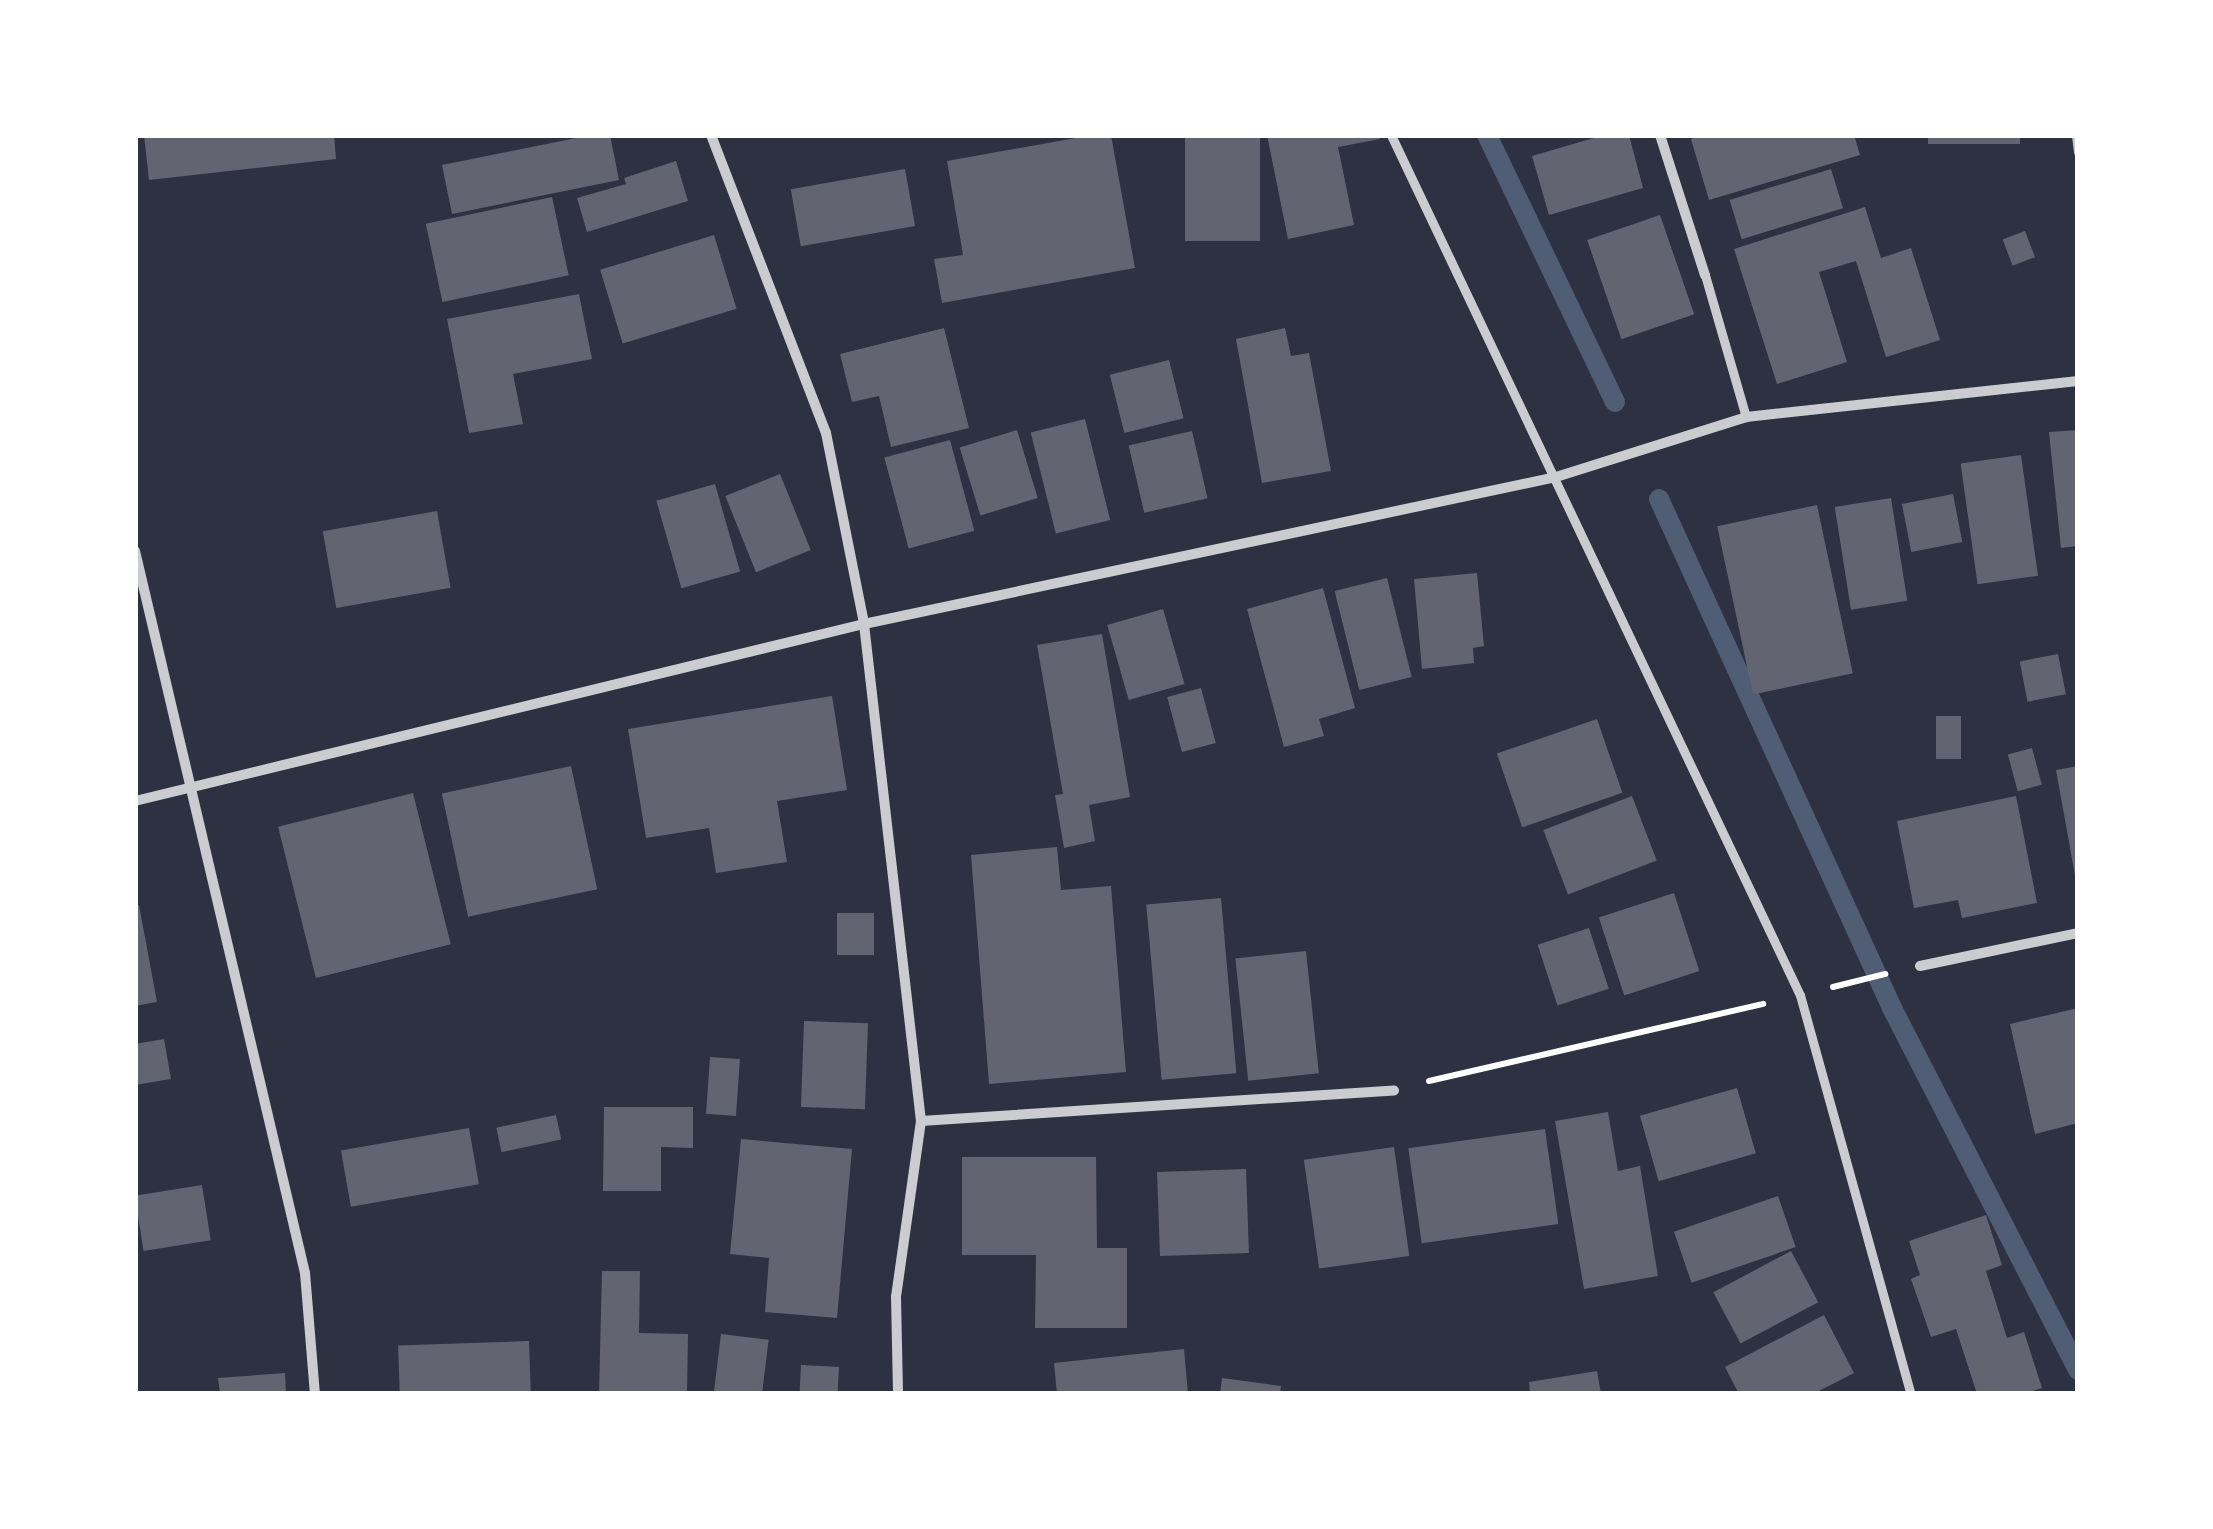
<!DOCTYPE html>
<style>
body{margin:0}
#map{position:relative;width:2213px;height:1529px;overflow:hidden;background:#2d3142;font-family:"PT Sans",sans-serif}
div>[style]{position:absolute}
.stream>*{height:20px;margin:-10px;padding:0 10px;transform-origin:10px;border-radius:10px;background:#4f5d75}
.building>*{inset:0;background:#626471;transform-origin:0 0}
.path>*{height:6px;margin:-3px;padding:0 3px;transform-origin:3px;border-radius:3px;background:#fff}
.pedestrian>*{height:9px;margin:-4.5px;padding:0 4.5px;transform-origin:4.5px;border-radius:4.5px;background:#caccd0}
.minor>*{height:10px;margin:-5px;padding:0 5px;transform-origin:5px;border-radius:5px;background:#caccd0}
span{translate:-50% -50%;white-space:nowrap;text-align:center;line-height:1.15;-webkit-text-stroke:10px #fff;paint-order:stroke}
.frame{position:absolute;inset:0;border:138px solid #fff;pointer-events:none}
</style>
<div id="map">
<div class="stream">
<i style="left:1487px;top:135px;width:296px;rotate:64.4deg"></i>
<i style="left:1659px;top:499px;width:560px;rotate:65.4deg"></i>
<i style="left:1892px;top:1008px;width:407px;rotate:62.8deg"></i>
</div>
<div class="building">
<i style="clip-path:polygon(144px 135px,334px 135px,336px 159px,149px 180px)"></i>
<i style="clip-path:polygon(591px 135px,610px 135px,619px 180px,452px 214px,442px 165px)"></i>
<i style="clip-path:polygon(1092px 135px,1111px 135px,1135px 268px,942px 303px,934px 259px,963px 255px,947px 161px)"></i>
<i style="left:1185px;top:135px;width:75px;height:106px"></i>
<i style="clip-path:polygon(1267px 135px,1379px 135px,1380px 139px,1338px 147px,1354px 225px,1288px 239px)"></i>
<i style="clip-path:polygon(1604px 135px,1629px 135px,1643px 188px,1549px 215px,1532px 156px)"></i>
<i style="clip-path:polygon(1702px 135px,1854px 135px,1860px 155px,1709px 200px,1691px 139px)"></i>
<i style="left:1928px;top:135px;width:92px;height:9px"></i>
<i style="clip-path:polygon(676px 161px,688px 201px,587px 232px,577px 198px,626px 184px,624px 178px)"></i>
<i style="left:905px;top:169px;width:58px;height:116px;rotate:80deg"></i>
<i style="left:1831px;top:169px;width:41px;height:106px;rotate:73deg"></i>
<i style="left:552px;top:197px;width:80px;height:129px;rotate:78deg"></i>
<i style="clip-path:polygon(1865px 207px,1881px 258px,1911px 248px,1940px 340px,1886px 357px,1856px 261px,1819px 272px,1847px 362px,1777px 384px,1734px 249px)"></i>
<i style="left:1660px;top:215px;width:105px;height:77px;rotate:71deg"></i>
<i style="left:2025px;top:231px;width:28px;height:24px;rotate:69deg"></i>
<i style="left:714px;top:235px;width:77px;height:119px;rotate:73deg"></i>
<i style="clip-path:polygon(579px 294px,592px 359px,513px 374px,523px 424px,469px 433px,447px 319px)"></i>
<i style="clip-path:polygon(944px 328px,969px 428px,891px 447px,879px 396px,852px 402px,840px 354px)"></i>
<i style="clip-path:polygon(1285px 328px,1291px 356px,1309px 353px,1331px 471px,1262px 483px,1236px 339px)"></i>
<i style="left:1169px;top:360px;width:60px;height:61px;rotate:76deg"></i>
<i style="left:1085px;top:419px;width:104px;height:56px;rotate:76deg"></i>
<i style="left:1017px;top:430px;width:71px;height:60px;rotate:73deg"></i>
<i style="clip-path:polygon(2078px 430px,2078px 546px,2061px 548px,2049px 432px)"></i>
<i style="left:1192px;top:431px;width:69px;height:65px;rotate:77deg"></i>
<i style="left:950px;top:440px;width:94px;height:68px;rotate:75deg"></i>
<i style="left:2021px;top:455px;width:122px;height:61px;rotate:82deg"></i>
<i style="left:780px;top:474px;width:82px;height:59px;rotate:68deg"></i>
<i style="left:715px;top:484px;width:91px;height:61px;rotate:74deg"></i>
<i style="left:1953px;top:494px;width:49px;height:52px;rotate:79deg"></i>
<i style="left:1891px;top:498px;width:104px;height:57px;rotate:81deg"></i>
<i style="left:1817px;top:505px;width:172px;height:102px;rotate:78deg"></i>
<i style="left:437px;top:511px;width:78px;height:116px;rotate:80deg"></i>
<i style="clip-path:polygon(1477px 573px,1484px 646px,1473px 648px,1474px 663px,1422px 669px,1414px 579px)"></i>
<i style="left:1387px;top:578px;width:102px;height:54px;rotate:76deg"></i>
<i style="clip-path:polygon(1323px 588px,1355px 708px,1319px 719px,1324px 736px,1284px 747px,1247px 609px)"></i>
<i style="left:1163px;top:609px;width:78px;height:58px;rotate:74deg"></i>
<i style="clip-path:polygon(1102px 634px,1130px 797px,1089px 805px,1095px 841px,1064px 848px,1055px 795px,1063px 794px,1037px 645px)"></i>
<i style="left:2058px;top:654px;width:41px;height:39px;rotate:79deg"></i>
<i style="left:1201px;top:688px;width:57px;height:35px;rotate:75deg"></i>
<i style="clip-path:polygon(832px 696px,847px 790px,777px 801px,787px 862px,716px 873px,709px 828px,646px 838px,628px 729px)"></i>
<i style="left:1936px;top:716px;width:25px;height:43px"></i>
<i style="left:1597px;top:719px;width:78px;height:106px;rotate:71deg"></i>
<i style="left:2032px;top:748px;width:38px;height:25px;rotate:75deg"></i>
<i style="left:571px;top:766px;width:126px;height:132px;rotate:78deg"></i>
<i style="clip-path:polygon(2078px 766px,2078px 880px,2076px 881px,2056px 770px)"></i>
<i style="left:413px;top:793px;width:156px;height:139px;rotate:76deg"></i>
<i style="left:1632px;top:796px;width:69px;height:95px;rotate:69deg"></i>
<i style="clip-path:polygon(2016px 796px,2037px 903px,1962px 918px,1958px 900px,1914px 908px,1897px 821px)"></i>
<i style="clip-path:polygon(1057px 847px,1061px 890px,1111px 886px,1126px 1072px,989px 1084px,971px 855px)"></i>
<i style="left:1674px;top:893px;width:82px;height:79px;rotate:72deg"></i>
<i style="left:1221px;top:898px;width:176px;height:75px;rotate:85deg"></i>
<i style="clip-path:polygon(139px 905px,157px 1002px,135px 1006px,135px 906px)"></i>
<i style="left:837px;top:913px;width:37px;height:42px"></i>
<i style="left:1589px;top:928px;width:64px;height:54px;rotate:72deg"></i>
<i style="left:1306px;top:951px;width:123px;height:71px;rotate:84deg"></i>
<i style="clip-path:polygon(2078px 1008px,2078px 1123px,2035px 1134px,2010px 1024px)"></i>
<i style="left:804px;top:1021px;width:64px;height:86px;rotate:2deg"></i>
<i style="clip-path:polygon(164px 1039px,171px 1079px,135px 1085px,135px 1044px)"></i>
<i style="left:710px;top:1057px;width:30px;height:57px;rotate:4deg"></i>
<i style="left:1737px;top:1088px;width:68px;height:101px;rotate:74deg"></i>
<i style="clip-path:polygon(604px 1107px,693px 1107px,693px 1148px,661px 1147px,661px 1191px,603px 1191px)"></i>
<i style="clip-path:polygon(1608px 1112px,1618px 1171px,1640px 1166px,1658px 1276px,1584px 1289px,1555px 1121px)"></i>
<i style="left:556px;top:1115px;width:25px;height:61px;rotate:78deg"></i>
<i style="left:469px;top:1128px;width:57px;height:130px;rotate:80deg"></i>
<i style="left:1545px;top:1129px;width:96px;height:138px;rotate:82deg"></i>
<i style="clip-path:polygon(741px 1139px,852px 1149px,837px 1318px,765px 1312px,769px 1258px,730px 1254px)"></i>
<i style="left:1394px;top:1147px;width:110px;height:91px;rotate:82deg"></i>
<i style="clip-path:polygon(962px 1157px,1096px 1157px,1097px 1248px,1127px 1248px,1127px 1328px,1035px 1328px,1036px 1255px,962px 1255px)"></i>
<i style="left:1246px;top:1169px;width:84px;height:89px;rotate:88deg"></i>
<i style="left:202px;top:1185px;width:56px;height:68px;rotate:81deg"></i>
<i style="left:1778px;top:1196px;width:54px;height:110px;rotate:71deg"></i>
<i style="clip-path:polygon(1986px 1215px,2002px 1265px,1986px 1271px,2007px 1338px,2024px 1332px,2042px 1388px,2023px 1394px,1977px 1394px,1956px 1329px,1931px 1337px,1911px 1279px,1920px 1275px,1909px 1241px)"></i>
<i style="left:1791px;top:1251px;width:58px;height:88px;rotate:62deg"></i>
<i style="clip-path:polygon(602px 1271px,640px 1271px,639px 1333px,688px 1334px,687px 1394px,599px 1394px)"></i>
<i style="clip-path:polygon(1824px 1315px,1854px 1373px,1813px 1394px,1739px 1394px,1725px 1367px)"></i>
<i style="left:721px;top:1334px;width:48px;height:60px;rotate:7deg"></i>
<i style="left:529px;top:1341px;width:53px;height:131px;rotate:88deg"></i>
<i style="clip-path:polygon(1184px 1349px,1188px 1394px,1057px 1394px,1054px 1363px)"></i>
<i style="left:801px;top:1365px;width:38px;height:29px;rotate:3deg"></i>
<i style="clip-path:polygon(1597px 1371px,1601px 1394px,1530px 1394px,1529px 1382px)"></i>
<i style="clip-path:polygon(285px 1373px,286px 1394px,220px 1394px,218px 1378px)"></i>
<i style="clip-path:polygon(1222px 1378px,1281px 1386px,1280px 1394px,1220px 1394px)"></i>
</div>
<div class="path">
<i style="left:1833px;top:987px;width:54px;rotate:-14deg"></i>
<i style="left:1429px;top:1081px;width:343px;rotate:-13deg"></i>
</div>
<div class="pedestrian">
<i style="left:1391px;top:135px;width:952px;rotate:64.57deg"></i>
<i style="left:1800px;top:995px;width:414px;rotate:74.5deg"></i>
<i style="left:2076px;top:135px;width:17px;rotate:83deg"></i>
<i style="left:1705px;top:275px;width:148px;rotate:73.9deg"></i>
</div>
<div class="minor">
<i style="left:711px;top:135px;width:319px;rotate:68.9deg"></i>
<i style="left:826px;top:433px;width:195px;rotate:78.7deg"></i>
<i style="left:864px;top:624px;width:500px;rotate:83.46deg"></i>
<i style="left:921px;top:1121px;width:178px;rotate:98.1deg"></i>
<i style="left:896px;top:1297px;width:97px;rotate:88.8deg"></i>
<i style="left:1660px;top:135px;width:147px;rotate:72.2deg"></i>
<i style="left:135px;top:551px;width:742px;rotate:76.75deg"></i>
<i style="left:305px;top:1273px;width:121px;rotate:85.3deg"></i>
<i style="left:135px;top:801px;width:750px;rotate:-13.65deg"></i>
<i style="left:864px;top:624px;width:707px;rotate:-11.99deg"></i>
<i style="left:1556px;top:477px;width:199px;rotate:-17.5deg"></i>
<i style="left:1746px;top:417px;width:334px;rotate:-6.2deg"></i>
<i style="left:1920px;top:966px;width:161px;rotate:-11.8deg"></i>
<i style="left:921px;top:1121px;width:474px;rotate:-3.7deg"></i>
</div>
<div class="frame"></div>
</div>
